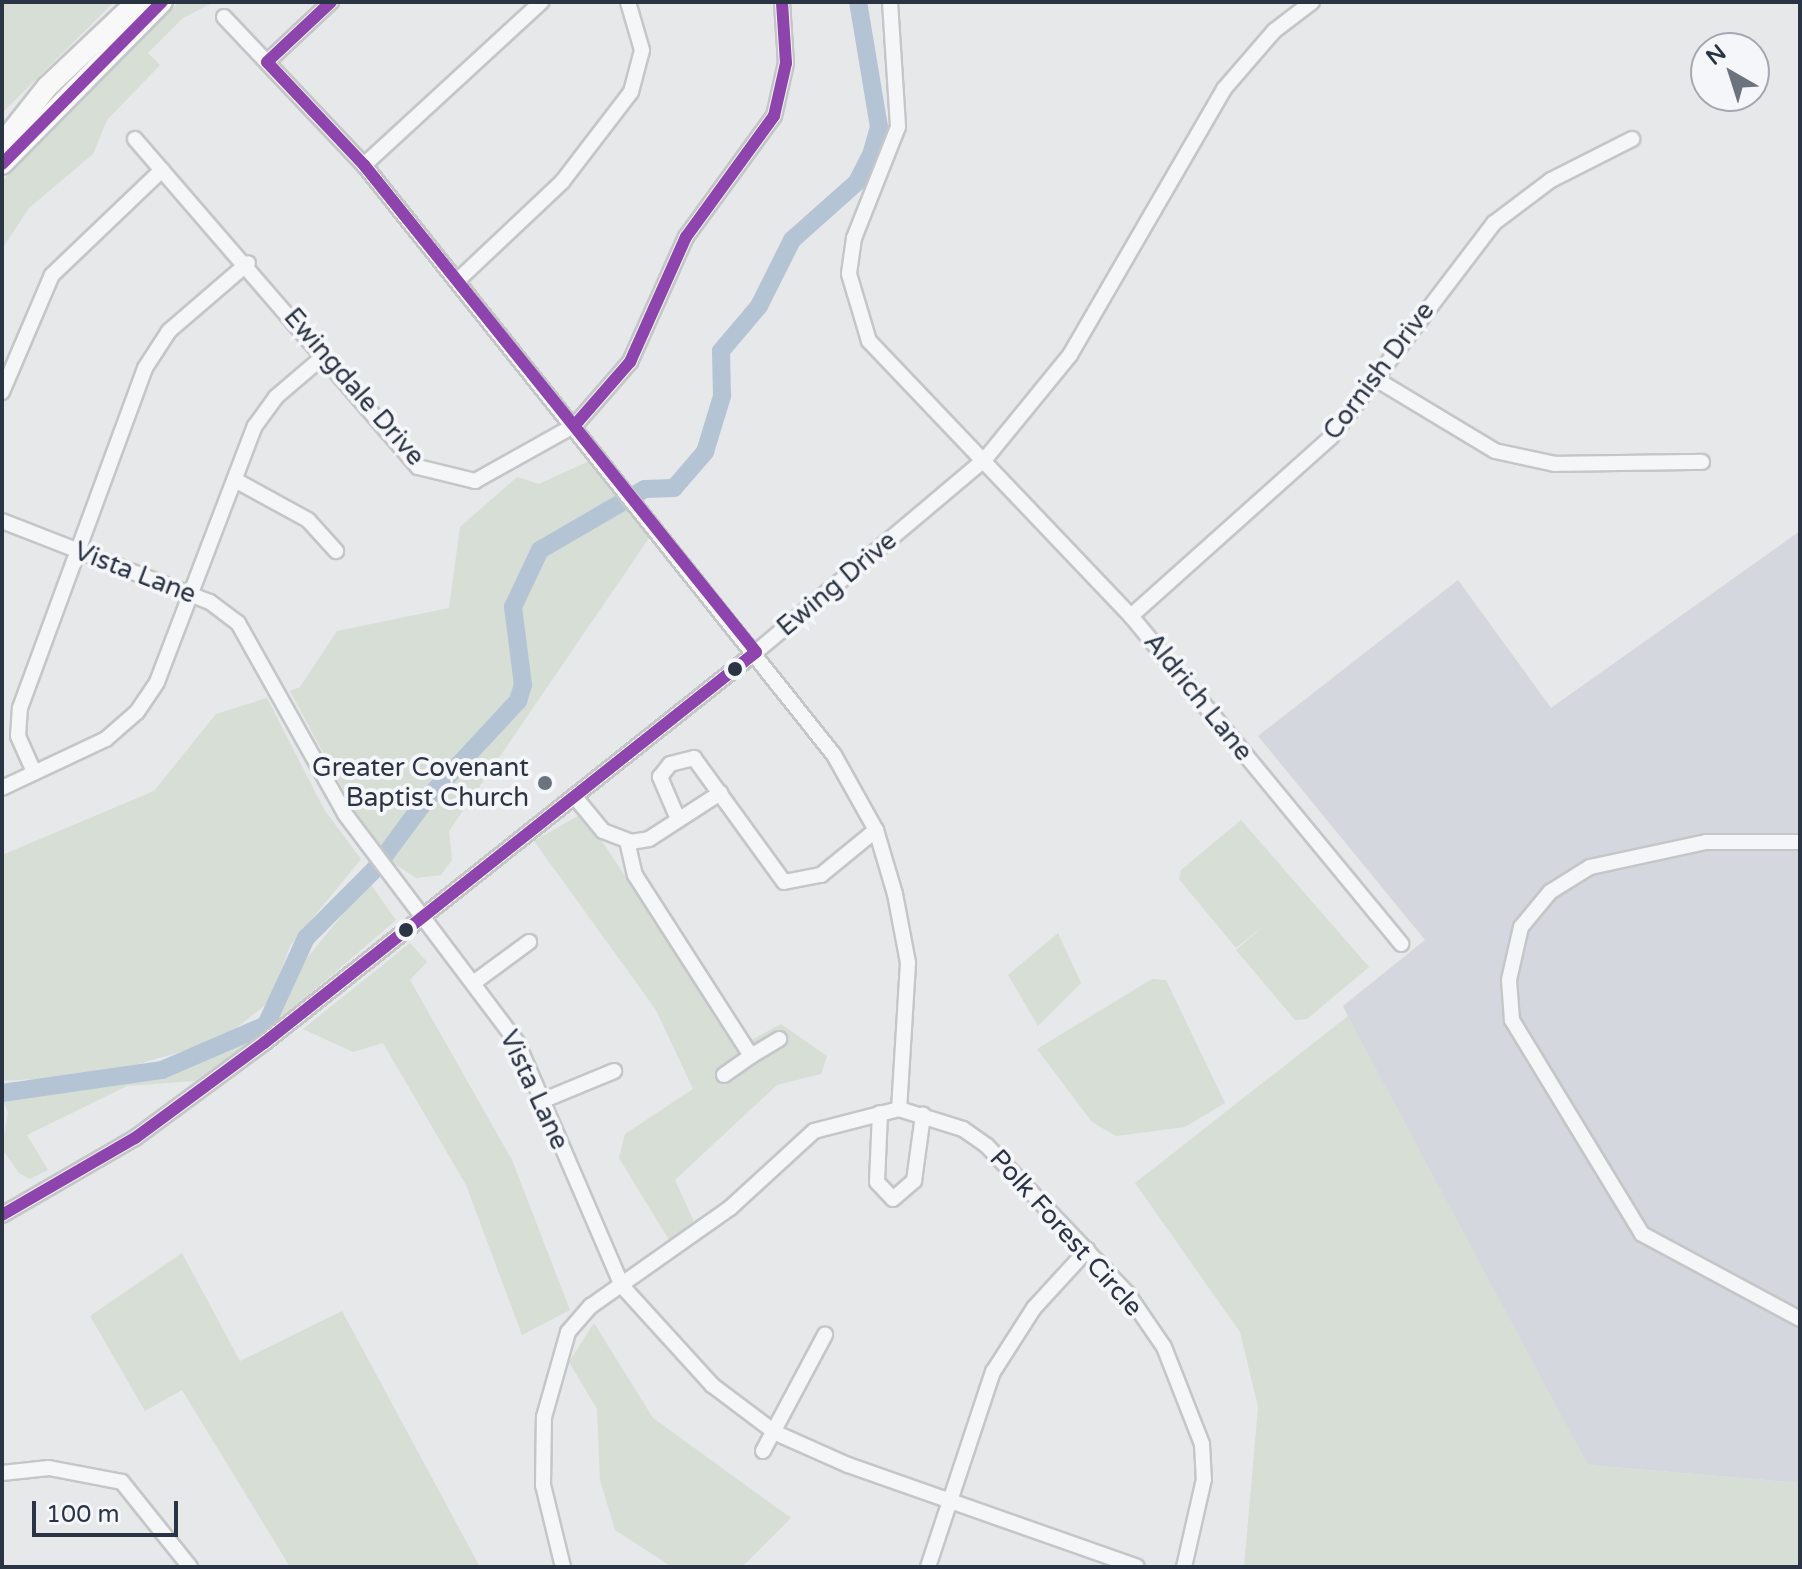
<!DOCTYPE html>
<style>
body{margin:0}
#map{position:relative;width:1802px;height:1569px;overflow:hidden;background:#e6e8ea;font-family:"Varela Round",sans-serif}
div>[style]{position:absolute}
.built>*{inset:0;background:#d4d7dd}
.green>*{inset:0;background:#d6ded6}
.river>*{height:18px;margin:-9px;padding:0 9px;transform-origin:9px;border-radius:9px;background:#b4c4d5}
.roads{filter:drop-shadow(2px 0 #c4c6c8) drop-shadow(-2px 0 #c4c6c8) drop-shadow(0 2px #c4c6c8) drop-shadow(0 -2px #c4c6c8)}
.minor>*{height:14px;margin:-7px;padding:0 7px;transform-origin:7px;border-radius:7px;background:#f5f6f7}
.highway>*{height:20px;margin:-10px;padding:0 10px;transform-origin:10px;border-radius:10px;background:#f8f8f8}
.bus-1>*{height:12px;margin:-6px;padding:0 6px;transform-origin:6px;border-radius:6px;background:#8e44ad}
.dots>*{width:22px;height:22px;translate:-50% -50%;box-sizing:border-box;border:4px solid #f4f6f9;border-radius:50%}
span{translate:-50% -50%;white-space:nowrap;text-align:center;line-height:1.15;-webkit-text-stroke:8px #f4f6f9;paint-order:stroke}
.street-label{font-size:26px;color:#2b3445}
.poi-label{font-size:26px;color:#2b3445}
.right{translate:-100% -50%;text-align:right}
.frame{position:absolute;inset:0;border:4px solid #2b3445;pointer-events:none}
.north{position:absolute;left:1690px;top:32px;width:80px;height:80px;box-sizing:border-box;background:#f4f6f9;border:2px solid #a4a8b1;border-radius:50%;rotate:321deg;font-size:22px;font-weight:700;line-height:32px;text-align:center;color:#2b3445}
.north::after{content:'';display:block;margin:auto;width:28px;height:36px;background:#6c737f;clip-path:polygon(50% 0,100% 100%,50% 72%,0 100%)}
.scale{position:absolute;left:32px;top:1501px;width:146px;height:36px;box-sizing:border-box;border:4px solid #2b3445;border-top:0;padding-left:10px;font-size:24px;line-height:28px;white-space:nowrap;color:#2b3445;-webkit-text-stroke:6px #f4f6f9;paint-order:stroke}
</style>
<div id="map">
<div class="built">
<i style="clip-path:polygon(1800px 531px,1800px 1483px,1588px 1465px,1476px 1273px,1343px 1006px,1425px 940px,1258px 736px,1458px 580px,1551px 708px)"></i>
</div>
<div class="green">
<i style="clip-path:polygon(2px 2px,114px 2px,2px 113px)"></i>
<i style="clip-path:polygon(179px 2px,214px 2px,183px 18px,148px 53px,160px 65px,107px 120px,93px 154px,29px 208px,2px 249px,2px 182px,50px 124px)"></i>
<i style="clip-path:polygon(589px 461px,649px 538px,449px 831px,452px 860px,441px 875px,416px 878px,392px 862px,359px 819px,290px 691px,300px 687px,337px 631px,449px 608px,460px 527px,517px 477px,539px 484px)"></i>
<i style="clip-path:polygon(267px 698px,325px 811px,361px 859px,290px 946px,269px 1002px,221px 1040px,101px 1075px,2px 1081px,2px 855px,154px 791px,216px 714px)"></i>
<i style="clip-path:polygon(583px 813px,739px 1047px,781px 1024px,827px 1056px,821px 1074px,777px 1085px,675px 1180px,695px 1224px,669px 1240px,619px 1158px,625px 1134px,693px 1089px,656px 1010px,534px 841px)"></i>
<i style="clip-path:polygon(1241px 820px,1369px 967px,1307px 1019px,1295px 1020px,1236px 950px,1267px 923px,1236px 948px,1179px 879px,1181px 870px)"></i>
<i style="clip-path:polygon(369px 882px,396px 920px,255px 1041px,195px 1081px,127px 1086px,27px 1135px,48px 1170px,30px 1179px,19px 1173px,2px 1149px,8px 1113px,2px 1097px,113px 1086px,191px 1067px,251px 1040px,274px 1020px,294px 974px)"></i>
<i style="clip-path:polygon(1058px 933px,1081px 983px,1038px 1026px,1008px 975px)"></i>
<i style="clip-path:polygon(410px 943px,427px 962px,410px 980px,512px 1160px,570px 1310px,522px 1335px,466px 1185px,383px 1043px,353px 1052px,303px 1029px)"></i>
<i style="clip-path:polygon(1152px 979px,1166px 980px,1225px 1103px,1185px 1127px,1116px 1136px,1092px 1122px,1037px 1049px)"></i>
<i style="clip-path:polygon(1348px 1016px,1588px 1465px,1800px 1483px,1800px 1567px,1244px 1567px,1258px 1407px,1240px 1332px,1135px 1183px)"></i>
<i style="clip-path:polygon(182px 1253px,240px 1361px,342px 1311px,480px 1567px,290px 1567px,182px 1390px,145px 1411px,90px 1316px)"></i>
<i style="clip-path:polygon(594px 1323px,653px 1418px,791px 1518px,742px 1567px,672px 1567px,615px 1530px,600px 1480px,597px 1409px,569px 1362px)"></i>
</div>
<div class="river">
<i style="left:2px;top:1093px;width:162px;rotate:-8.2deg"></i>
<i style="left:162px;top:1070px;width:113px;rotate:-23.4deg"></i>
<i style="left:266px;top:1025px;width:96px;rotate:-65.3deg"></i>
<i style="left:306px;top:938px;width:96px;rotate:-45deg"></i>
<i style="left:374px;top:870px;width:86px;rotate:-53.5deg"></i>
<i style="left:425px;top:801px;width:137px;rotate:-47.1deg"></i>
<i style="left:518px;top:701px;width:17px;rotate:-73deg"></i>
<i style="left:523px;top:685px;width:79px;rotate:-97.3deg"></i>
<i style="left:513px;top:607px;width:63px;rotate:-64.7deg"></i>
<i style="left:540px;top:550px;width:121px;rotate:-30.2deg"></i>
<i style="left:645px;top:489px;width:29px;rotate:-2deg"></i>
<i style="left:674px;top:488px;width:48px;rotate:-49.3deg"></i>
<i style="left:705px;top:452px;width:59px;rotate:-73.1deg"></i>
<i style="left:722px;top:396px;width:45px;rotate:-91.3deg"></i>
<i style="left:721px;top:351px;width:59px;rotate:-49.8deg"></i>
<i style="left:759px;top:306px;width:74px;rotate:-63.4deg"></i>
<i style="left:792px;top:240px;width:87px;rotate:-41.7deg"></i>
<i style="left:857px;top:182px;width:30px;rotate:-63deg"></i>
<i style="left:871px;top:155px;width:29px;rotate:-74deg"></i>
<i style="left:879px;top:127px;width:127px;rotate:-99.5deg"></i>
</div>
<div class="roads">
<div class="minor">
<i style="left:890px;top:2px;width:125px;rotate:86.3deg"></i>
<i style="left:898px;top:127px;width:119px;rotate:111.6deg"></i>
<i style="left:854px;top:238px;width:36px;rotate:98deg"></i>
<i style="left:849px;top:274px;width:70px;rotate:73.4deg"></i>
<i style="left:869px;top:341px;width:380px;rotate:46.4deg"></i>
<i style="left:1131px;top:616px;width:425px;rotate:50.5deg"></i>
<i style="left:224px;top:17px;width:204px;rotate:46.6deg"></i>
<i style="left:364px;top:165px;width:754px;rotate:51.46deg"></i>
<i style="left:834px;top:755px;width:86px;rotate:60.8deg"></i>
<i style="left:876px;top:830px;width:67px;rotate:73.5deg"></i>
<i style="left:895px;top:894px;width:70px;rotate:79.3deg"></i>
<i style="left:908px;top:963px;width:146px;rotate:93.5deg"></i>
<i style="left:267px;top:62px;width:88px;rotate:-43.2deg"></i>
<i style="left:135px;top:139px;width:433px;rotate:49.2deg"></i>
<i style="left:418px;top:467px;width:59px;rotate:13.8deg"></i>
<i style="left:475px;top:481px;width:115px;rotate:-29.2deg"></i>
<i style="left:575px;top:425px;width:84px;rotate:-48.9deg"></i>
<i style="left:630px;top:362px;width:137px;rotate:-65.9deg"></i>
<i style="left:686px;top:237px;width:150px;rotate:-54deg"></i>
<i style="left:774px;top:116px;width:54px;rotate:-77.2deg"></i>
<i style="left:786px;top:63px;width:61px;rotate:-93.8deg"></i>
<i style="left:364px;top:165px;width:241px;rotate:-42.6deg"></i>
<i style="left:458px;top:280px;width:143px;rotate:-43.3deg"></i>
<i style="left:562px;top:182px;width:113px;rotate:-52.5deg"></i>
<i style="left:631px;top:92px;width:43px;rotate:-75.3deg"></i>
<i style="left:642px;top:50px;width:50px;rotate:-106.3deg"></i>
<i style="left:1374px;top:378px;width:141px;rotate:31.1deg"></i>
<i style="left:1495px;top:451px;width:61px;rotate:12.2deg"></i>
<i style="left:1555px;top:464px;width:147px;rotate:-0.8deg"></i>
<i style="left:2px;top:392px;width:127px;rotate:-66.9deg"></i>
<i style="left:52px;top:275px;width:152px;rotate:-43.7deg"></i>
<i style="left:235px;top:480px;width:83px;rotate:28.7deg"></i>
<i style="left:308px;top:520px;width:42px;rotate:47.9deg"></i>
<i style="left:2px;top:521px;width:223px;rotate:21.3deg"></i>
<i style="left:210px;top:602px;width:35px;rotate:37deg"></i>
<i style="left:238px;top:623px;width:219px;rotate:60.7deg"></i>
<i style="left:345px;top:814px;width:286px;rotate:53deg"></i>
<i style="left:517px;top:1042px;width:266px;rotate:66.7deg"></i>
<i style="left:622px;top:1286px;width:134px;rotate:47.7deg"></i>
<i style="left:712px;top:1385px;width:80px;rotate:36.9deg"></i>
<i style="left:776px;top:1433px;width:79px;rotate:24deg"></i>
<i style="left:848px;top:1465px;width:306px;rotate:19.4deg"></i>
<i style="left:1131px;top:616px;width:268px;rotate:-41.8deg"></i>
<i style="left:1331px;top:437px;width:269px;rotate:-52.7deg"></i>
<i style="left:1494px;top:223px;width:71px;rotate:-37deg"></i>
<i style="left:1551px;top:180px;width:91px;rotate:-26.8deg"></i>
<i style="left:34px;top:772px;width:39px;rotate:-114deg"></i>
<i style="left:18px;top:736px;width:28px;rotate:-86deg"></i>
<i style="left:20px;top:708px;width:362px;rotate:-69.8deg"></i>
<i style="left:145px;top:368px;width:44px;rotate:-57deg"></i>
<i style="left:169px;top:331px;width:104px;rotate:-40.7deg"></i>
<i style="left:2px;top:788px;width:115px;rotate:-25.2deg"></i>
<i style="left:106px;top:739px;width:41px;rotate:-41.1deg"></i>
<i style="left:137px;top:712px;width:36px;rotate:-56deg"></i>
<i style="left:157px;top:682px;width:274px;rotate:-69.1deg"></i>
<i style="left:255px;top:426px;width:36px;rotate:-54deg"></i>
<i style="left:276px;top:397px;width:63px;rotate:-40.5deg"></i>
<i style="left:575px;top:797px;width:44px;rotate:50.5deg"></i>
<i style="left:603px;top:831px;width:30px;rotate:21deg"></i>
<i style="left:631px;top:842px;width:18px;rotate:-9deg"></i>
<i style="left:649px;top:839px;width:85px;rotate:-32.9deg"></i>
<i style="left:678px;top:819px;width:46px;rotate:-113.2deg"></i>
<i style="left:660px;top:777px;width:16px;rotate:-52deg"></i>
<i style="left:670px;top:764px;width:25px;rotate:-14deg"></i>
<i style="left:694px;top:758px;width:153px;rotate:54deg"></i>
<i style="left:784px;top:882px;width:38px;rotate:-11deg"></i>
<i style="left:821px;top:875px;width:71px;rotate:-39.3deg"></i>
<i style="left:627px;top:841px;width:35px;rotate:77deg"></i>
<i style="left:635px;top:875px;width:215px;rotate:57.3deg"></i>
<i style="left:751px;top:1056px;width:33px;rotate:145deg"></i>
<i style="left:1800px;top:842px;width:94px;rotate:180deg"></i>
<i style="left:1706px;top:842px;width:119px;rotate:167.8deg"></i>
<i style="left:1590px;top:867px;width:47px;rotate:148deg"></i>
<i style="left:1550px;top:892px;width:45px;rotate:129.6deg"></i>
<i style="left:1521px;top:927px;width:54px;rotate:102.8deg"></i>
<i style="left:1509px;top:980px;width:40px;rotate:85.7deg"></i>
<i style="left:1512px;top:1020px;width:250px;rotate:58.7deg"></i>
<i style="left:1642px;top:1234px;width:179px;rotate:28.3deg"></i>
<i style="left:476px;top:981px;width:66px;rotate:-36.3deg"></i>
<i style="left:751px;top:1056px;width:33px;rotate:-31deg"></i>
<i style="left:544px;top:1100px;width:76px;rotate:-22.5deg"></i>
<i style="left:880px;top:1113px;width:69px;rotate:92.5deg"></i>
<i style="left:877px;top:1182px;width:23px;rotate:47deg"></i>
<i style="left:893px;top:1199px;width:28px;rotate:-41deg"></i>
<i style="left:914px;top:1181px;width:67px;rotate:-82.2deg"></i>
<i style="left:2px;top:1215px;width:154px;rotate:-30.1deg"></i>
<i style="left:135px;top:1138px;width:160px;rotate:-36.4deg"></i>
<i style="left:264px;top:1043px;width:628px;rotate:-38.47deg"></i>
<i style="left:756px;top:652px;width:301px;rotate:-40.1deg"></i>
<i style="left:986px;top:458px;width:133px;rotate:-50.8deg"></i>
<i style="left:1070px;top:355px;width:307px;rotate:-59.9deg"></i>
<i style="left:1224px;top:89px;width:77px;rotate:-49.2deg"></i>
<i style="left:1274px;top:31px;width:48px;rotate:-37.3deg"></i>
<i style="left:763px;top:1451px;width:132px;rotate:-61.9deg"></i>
<i style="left:2px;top:1473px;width:47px;rotate:-6.1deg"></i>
<i style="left:49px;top:1468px;width:74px;rotate:10.9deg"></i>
<i style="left:122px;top:1482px;width:109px;rotate:51.3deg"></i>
<i style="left:563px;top:1567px;width:84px;rotate:-103.7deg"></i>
<i style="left:543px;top:1485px;width:68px;rotate:-89.2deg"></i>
<i style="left:544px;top:1417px;width:88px;rotate:-74.2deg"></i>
<i style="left:568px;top:1332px;width:35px;rotate:-49deg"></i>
<i style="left:591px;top:1306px;width:170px;rotate:-35.2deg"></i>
<i style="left:730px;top:1208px;width:114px;rotate:-42.5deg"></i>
<i style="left:814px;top:1131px;width:88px;rotate:-14.5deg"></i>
<i style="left:899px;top:1109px;width:67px;rotate:17.4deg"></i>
<i style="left:963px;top:1129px;width:29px;rotate:35deg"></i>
<i style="left:987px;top:1146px;width:203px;rotate:46.4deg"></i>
<i style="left:1127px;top:1293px;width:65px;rotate:55.6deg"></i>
<i style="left:1164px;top:1347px;width:104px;rotate:68.6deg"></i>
<i style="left:1202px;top:1444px;width:35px;rotate:87deg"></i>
<i style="left:1204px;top:1479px;width:90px;rotate:102.8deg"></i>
<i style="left:928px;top:1567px;width:206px;rotate:-71.6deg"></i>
<i style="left:993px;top:1372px;width:76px;rotate:-57.4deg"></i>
<i style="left:1034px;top:1308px;width:79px;rotate:-47.6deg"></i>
</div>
<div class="highway">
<i style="left:2px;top:144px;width:73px;rotate:-51.7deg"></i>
<i style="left:47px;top:87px;width:124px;rotate:-43.4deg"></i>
<i style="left:2px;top:164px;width:228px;rotate:-45.4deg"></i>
</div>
</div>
<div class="bus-1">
<i style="left:2px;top:164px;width:228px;rotate:-45.4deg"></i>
<i style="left:575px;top:425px;width:84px;rotate:-48.9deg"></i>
<i style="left:630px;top:362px;width:137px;rotate:-65.9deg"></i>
<i style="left:686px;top:237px;width:150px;rotate:-54deg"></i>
<i style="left:774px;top:116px;width:54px;rotate:-77.2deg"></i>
<i style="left:786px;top:63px;width:61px;rotate:-93.8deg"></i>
<i style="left:2px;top:1215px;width:154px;rotate:-30.1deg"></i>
<i style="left:135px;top:1138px;width:160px;rotate:-36.4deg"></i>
<i style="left:264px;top:1043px;width:628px;rotate:-38.47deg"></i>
<i style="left:756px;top:652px;width:625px;rotate:-128.83deg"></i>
<i style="left:364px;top:165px;width:141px;rotate:-133.3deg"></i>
<i style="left:267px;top:62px;width:88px;rotate:-43.2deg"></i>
</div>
<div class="dots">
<i style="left:735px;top:669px;background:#2b3445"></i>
<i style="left:545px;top:783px;background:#6c737f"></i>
<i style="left:406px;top:930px;background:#2b3445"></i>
</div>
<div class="street-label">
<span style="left:1379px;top:371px;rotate:-53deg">Cornish Drive</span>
<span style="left:354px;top:387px;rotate:49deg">Ewingdale Drive</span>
<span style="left:135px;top:573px;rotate:21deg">Vista Lane</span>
<span style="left:837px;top:584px;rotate:-40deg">Ewing Drive</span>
<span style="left:1198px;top:697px;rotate:51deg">Aldrich Lane</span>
<span style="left:534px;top:1090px;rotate:65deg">Vista Lane</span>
<span style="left:1066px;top:1233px;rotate:48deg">Polk Forest Circle</span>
</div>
<div class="poi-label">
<span class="right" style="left:529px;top:783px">Greater Covenant<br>Baptist Church</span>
</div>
<div class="frame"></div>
<div class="north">N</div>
<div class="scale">100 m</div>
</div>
